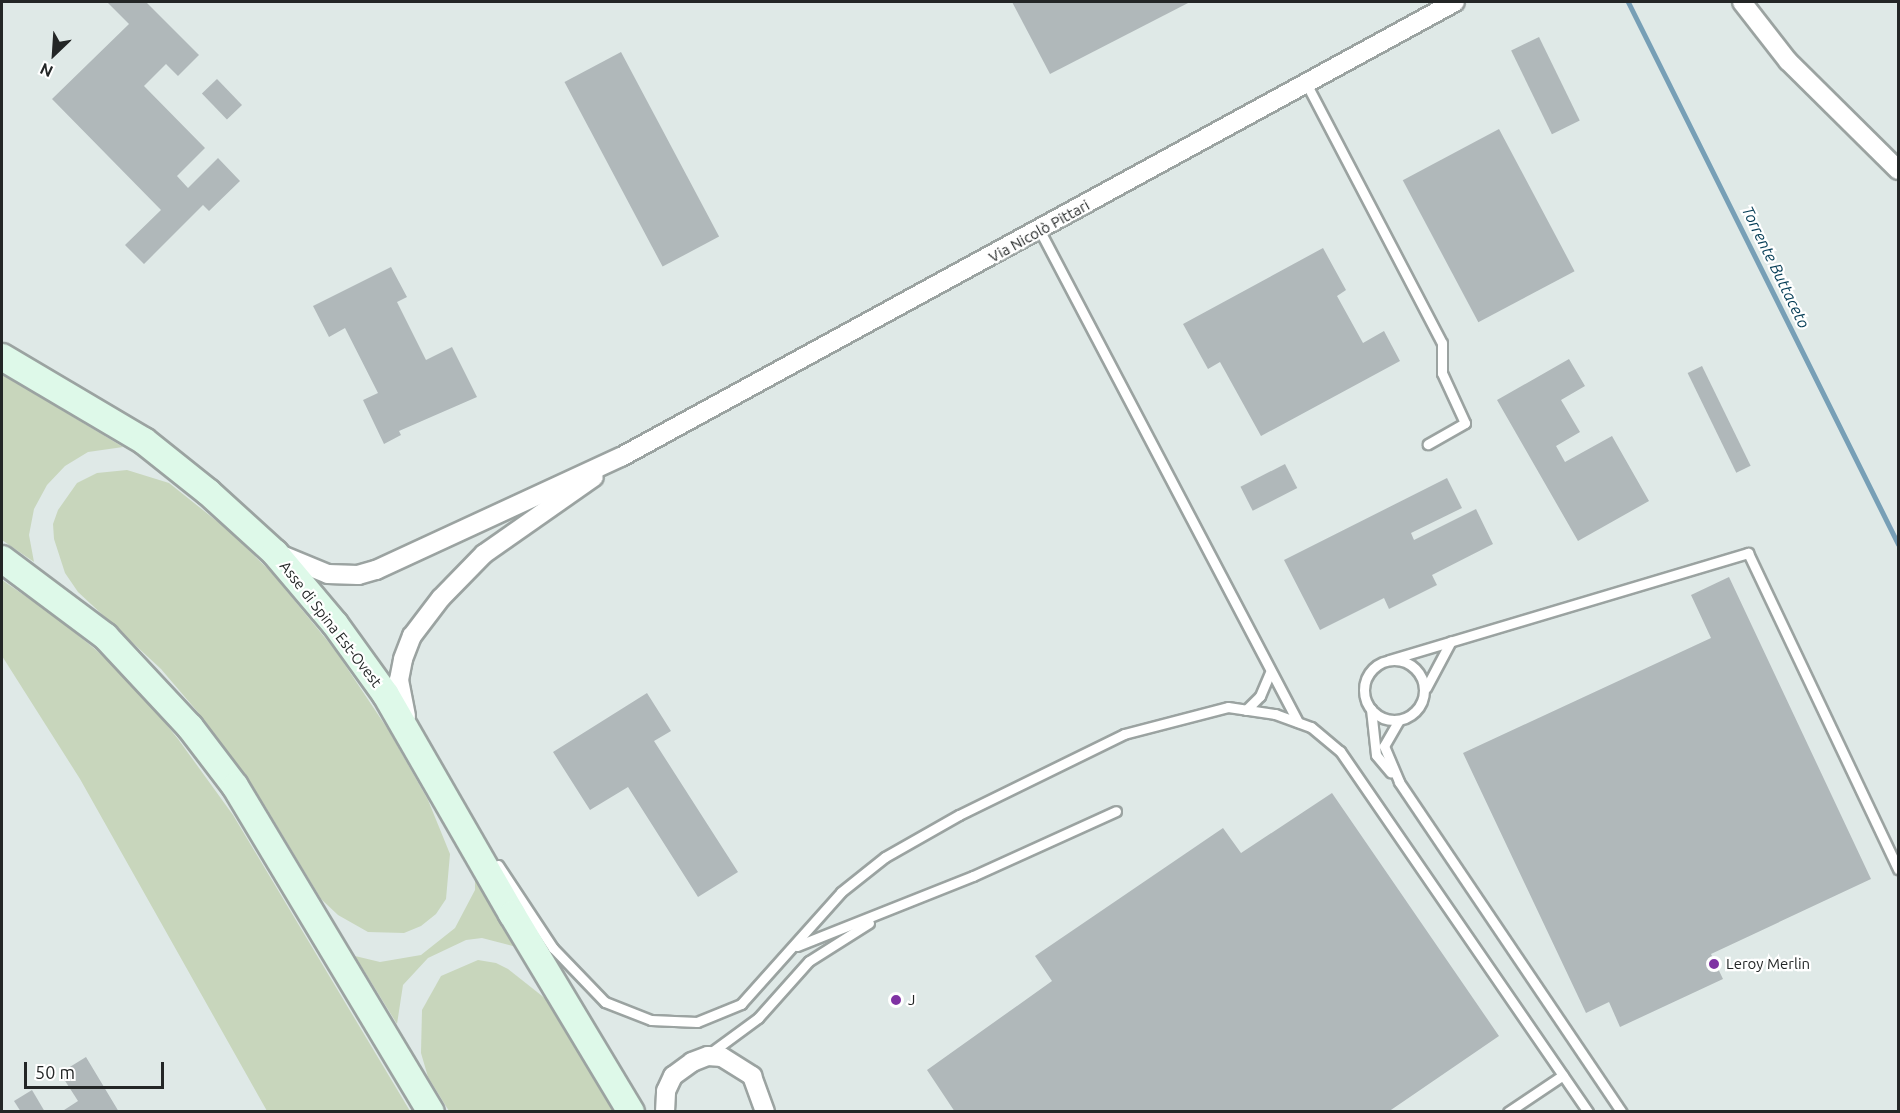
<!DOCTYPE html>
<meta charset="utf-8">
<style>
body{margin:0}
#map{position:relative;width:1900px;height:1113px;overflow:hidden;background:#dfe9e7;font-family:Ubuntu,sans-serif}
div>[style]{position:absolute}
.green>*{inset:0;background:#c8d6bc}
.stream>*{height:5px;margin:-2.5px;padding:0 2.5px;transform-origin:2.5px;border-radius:2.5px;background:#779fb6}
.building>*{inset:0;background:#b0b8ba;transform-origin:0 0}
.roads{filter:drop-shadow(2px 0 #9ba3a1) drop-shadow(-2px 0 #9ba3a1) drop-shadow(0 2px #9ba3a1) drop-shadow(0 -2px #9ba3a1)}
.service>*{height:9px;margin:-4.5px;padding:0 4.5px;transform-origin:4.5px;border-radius:4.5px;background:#fff}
.service>.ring{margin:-4.5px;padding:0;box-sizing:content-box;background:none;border:9px solid #fff;border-radius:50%}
.minor>*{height:18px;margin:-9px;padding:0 9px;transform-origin:9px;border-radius:9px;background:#fff}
.secondary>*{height:26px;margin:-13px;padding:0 13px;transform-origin:13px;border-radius:13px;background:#def9e9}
.dots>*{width:16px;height:16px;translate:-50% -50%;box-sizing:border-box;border:3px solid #fff;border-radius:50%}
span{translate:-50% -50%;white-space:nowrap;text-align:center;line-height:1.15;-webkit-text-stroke:4.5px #fff;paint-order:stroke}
.street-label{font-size:15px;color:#232626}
.poi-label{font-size:15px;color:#232626}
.left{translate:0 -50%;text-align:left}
.water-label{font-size:16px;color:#043c55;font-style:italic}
.frame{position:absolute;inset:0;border:3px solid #232626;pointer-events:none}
.north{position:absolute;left:24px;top:24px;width:60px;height:60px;-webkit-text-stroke:4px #fff;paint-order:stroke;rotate:205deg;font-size:16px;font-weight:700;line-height:24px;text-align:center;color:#232626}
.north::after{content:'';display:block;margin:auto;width:21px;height:27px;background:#232626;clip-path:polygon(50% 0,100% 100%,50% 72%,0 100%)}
.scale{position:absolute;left:24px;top:1062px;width:140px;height:27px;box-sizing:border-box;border:3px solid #232626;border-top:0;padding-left:8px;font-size:18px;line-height:21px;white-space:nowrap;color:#232626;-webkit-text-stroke:4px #fff;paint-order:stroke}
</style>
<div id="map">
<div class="green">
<i style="clip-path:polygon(2px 374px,123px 447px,88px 452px,65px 466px,47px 485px,34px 509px,29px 535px,34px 562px,2px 540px)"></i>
<i style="clip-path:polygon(127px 470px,169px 483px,228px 530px,271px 572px,335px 650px,389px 731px,428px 800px,450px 854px,446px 899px,436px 914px,421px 926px,404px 933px,368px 932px,338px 915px,321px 899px,265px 806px,202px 717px,161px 669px,78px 592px,65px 573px,54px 539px,53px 524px,58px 510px,77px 483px,97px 473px)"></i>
<i style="clip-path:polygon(2px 580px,53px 615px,95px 649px,137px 688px,178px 739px,233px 815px,410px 1111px,267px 1111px,80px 779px,2px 656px)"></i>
<i style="clip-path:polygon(475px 876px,517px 947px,482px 938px,466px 940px,428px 958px,403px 985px,397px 1024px,355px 956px,380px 962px,421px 955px,455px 928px,475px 890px)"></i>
<i style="clip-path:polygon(478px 960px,496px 963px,508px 969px,551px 1003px,615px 1111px,449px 1111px,428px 1077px,421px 1053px,422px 1010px,441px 976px)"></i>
</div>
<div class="stream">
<i style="left:1628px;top:2px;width:606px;rotate:63.52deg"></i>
</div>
<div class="building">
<i style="clip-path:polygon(107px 2px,146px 2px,199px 55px,178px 76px,166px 64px,144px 86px,205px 148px,177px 176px,188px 188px,218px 158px,240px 181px,209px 211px,203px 205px,144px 264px,125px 245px,161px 210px,52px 99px,129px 24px)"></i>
<i style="clip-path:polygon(1012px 2px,1190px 2px,1050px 74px)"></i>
<i style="left:1539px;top:37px;width:93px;height:31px;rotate:64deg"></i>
<i style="left:621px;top:52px;width:209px;height:64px;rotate:62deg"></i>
<i style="left:217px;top:79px;width:36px;height:21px;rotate:46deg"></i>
<i style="left:1499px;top:129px;width:161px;height:109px;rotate:62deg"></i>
<i style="clip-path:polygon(1323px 248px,1346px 290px,1337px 296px,1363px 343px,1384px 331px,1400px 361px,1261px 436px,1220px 362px,1208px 369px,1183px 324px)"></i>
<i style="clip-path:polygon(391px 267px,407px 297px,397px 302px,426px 360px,452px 347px,477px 397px,399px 431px,401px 435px,384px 444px,363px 400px,378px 393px,345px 328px,329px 337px,313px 306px)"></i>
<i style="clip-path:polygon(1569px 359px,1585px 386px,1561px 400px,1580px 432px,1556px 446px,1565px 462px,1612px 436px,1649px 501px,1578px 541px,1497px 400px)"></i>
<i style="left:1702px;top:366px;width:111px;height:16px;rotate:64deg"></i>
<i style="left:1285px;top:464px;width:27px;height:50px;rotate:63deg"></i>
<i style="clip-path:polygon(1447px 478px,1462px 508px,1411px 533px,1414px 540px,1476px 509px,1493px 544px,1432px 575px,1437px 585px,1389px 609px,1384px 598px,1320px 630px,1284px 560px)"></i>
<i style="clip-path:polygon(1729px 577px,1871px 879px,1711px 954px,1723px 979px,1620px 1027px,1609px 1002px,1586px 1013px,1463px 753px,1711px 638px,1691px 595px)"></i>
<i style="clip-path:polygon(647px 693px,671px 731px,654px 741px,738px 872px,698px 897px,628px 787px,590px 810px,553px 752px)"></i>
<i style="clip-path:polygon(1332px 793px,1499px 1036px,1388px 1112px,955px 1112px,927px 1070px,1052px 981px,1035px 956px,1223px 828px,1241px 853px)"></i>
<i style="clip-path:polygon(86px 1057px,119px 1112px,61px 1112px,78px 1101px,60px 1073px)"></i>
<i style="clip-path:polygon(32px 1090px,45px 1112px,21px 1112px,14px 1101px)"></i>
</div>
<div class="roads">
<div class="service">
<i style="left:1306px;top:83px;width:293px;rotate:62.4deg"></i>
<i style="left:1442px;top:343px;width:30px;rotate:90deg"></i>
<i style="left:1442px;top:373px;width:55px;rotate:65.3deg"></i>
<i style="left:1465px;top:423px;width:43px;rotate:150.4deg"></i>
<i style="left:1040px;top:231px;width:555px;rotate:62.28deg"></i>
<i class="ring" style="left:1364px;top:660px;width:51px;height:51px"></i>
<i style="left:1389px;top:660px;width:375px;rotate:-16.6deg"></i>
<i style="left:1748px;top:553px;width:350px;rotate:64.6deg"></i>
<i style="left:1426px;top:688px;width:53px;rotate:-62deg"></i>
<i style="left:1371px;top:709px;width:46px;rotate:83.8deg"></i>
<i style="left:1376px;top:755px;width:23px;rotate:50deg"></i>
<i style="left:1246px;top:710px;width:20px;rotate:-45deg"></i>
<i style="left:1260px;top:696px;width:25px;rotate:-67deg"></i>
<i style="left:1399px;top:720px;width:30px;rotate:120deg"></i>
<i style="left:1384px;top:746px;width:39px;rotate:67deg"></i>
<i style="left:1399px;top:782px;width:398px;rotate:56deg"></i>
<i style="left:498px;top:865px;width:100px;rotate:56.5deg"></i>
<i style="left:553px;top:948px;width:75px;rotate:46.1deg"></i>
<i style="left:605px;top:1002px;width:49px;rotate:21.4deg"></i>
<i style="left:651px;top:1020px;width:46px;rotate:2.5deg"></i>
<i style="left:697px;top:1022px;width:48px;rotate:-22.2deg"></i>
<i style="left:741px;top:1004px;width:150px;rotate:-48.2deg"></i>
<i style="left:841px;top:892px;width:56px;rotate:-38.5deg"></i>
<i style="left:885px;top:857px;width:85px;rotate:-29.6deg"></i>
<i style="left:959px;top:815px;width:184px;rotate:-26.1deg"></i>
<i style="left:1124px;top:734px;width:107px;rotate:-14.6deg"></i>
<i style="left:1228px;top:707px;width:48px;rotate:8.5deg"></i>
<i style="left:1275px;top:714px;width:38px;rotate:20deg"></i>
<i style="left:1311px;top:727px;width:38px;rotate:40deg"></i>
<i style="left:1340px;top:751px;width:438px;rotate:55.5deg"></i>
<i style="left:797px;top:946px;width:189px;rotate:-21.7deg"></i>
<i style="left:973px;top:876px;width:157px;rotate:-24.4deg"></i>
<i style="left:709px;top:1054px;width:61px;rotate:-36.3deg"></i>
<i style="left:758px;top:1018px;width:76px;rotate:-48.2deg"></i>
<i style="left:809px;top:961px;width:71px;rotate:-32.3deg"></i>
<i style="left:1508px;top:1112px;width:66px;rotate:-33.9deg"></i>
</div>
<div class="minor">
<i style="left:1742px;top:2px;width:75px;rotate:52.1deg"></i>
<i style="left:1788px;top:61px;width:155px;rotate:44.7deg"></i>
<i style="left:277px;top:553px;width:55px;rotate:22.4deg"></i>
<i style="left:328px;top:574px;width:30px;rotate:2deg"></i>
<i style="left:358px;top:575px;width:19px;rotate:-16deg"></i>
<i style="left:376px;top:570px;width:270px;rotate:-24.8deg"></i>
<i style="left:621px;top:457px;width:950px;rotate:-28.62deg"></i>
<i style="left:406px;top:716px;width:37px;rotate:-101deg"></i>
<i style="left:399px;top:680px;width:21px;rotate:-79deg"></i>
<i style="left:403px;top:659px;width:25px;rotate:-69deg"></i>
<i style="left:412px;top:636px;width:48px;rotate:-52.7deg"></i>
<i style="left:441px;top:598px;width:62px;rotate:-45.7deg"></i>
<i style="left:484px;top:554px;width:134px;rotate:-35deg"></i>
<i style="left:665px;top:1112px;width:21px;rotate:-87deg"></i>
<i style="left:666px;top:1091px;width:17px;rotate:-65deg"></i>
<i style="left:673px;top:1076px;width:24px;rotate:-36deg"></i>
<i style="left:692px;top:1062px;width:17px;rotate:-21deg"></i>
<i style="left:708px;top:1056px;width:14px;rotate:4deg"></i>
<i style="left:722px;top:1057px;width:36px;rotate:32deg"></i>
<i style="left:752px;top:1076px;width:38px;rotate:70deg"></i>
</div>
<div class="secondary">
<i style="left:2px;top:357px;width:165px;rotate:30.6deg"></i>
<i style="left:144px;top:441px;width:82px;rotate:38.6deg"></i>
<i style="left:208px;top:492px;width:91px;rotate:42.3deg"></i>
<i style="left:275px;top:553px;width:93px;rotate:49.8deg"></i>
<i style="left:335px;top:624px;width:87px;rotate:54.3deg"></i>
<i style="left:386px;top:695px;width:253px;rotate:60.1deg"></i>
<i style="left:512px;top:914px;width:231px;rotate:59deg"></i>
<i style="left:2px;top:559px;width:129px;rotate:36.8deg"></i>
<i style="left:105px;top:636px;width:125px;rotate:47deg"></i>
<i style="left:190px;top:727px;width:74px;rotate:52.7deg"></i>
<i style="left:235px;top:786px;width:380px;rotate:59deg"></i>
</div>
</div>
<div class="dots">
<i style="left:1714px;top:964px;background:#7f32a3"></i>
<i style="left:896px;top:1000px;background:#7f32a3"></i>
</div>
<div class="street-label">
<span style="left:1039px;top:231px;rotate:-29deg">Via Nicolò Pittari</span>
<span style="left:331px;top:624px;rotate:52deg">Asse di Spina Est-Ovest</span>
</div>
<div class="poi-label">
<span class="left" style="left:1726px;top:964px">Leroy Merlin</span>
<span class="left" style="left:908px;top:1000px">J</span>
</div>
<div class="water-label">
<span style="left:1776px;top:267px;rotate:64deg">Torrente Buttaceto</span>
</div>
<div class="frame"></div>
<div class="north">N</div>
<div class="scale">50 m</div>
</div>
